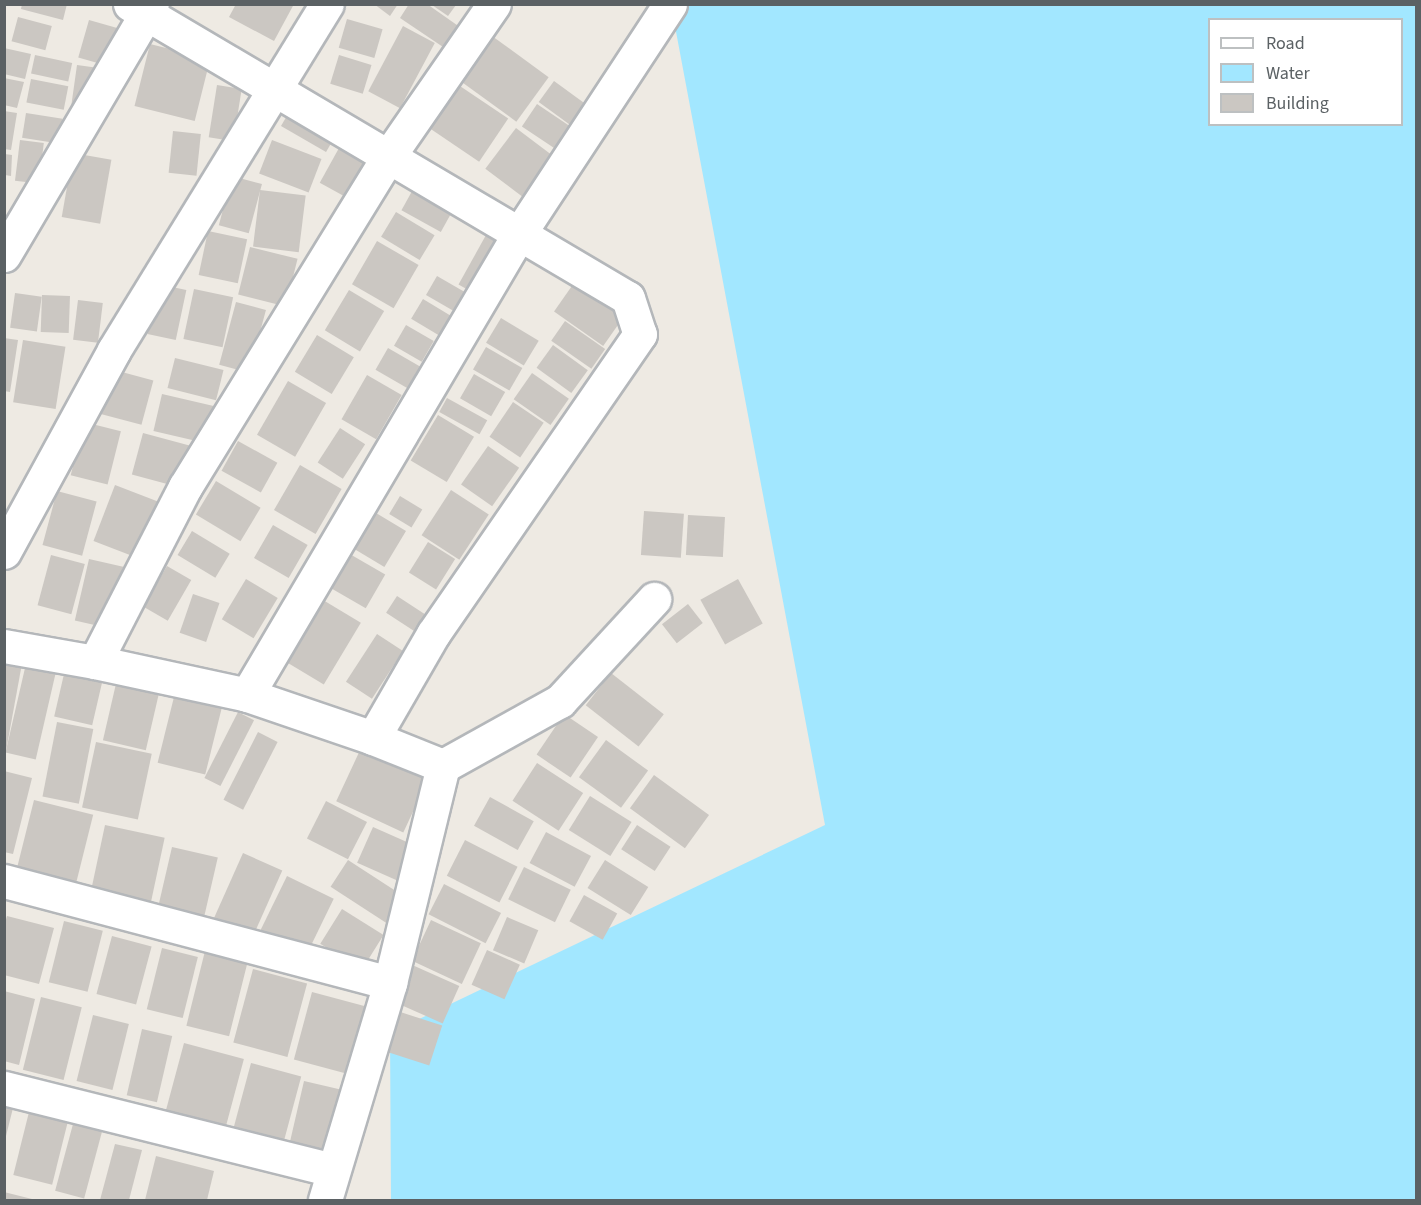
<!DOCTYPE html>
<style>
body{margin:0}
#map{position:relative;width:1421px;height:1205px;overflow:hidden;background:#eeeae3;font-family:"Source Sans 3",sans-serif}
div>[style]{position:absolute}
.water>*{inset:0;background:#a2e7ff}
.building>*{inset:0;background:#cbc7c2;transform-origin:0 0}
.roads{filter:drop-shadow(2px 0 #b4b7ba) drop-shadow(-2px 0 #b4b7ba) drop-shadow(0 2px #b4b7ba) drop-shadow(0 -2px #b4b7ba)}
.minor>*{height:33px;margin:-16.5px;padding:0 16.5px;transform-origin:16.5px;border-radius:16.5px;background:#fff}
span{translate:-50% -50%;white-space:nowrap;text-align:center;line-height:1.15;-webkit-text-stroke:4.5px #fff;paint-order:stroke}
.frame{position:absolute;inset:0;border:6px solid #5b6164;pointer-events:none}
.legend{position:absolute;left:1208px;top:18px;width:195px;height:108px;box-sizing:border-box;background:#fff;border:2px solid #bdc0c1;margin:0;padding:8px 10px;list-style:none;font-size:18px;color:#5b6164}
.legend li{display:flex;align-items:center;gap:12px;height:30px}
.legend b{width:30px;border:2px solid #bdc0c1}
</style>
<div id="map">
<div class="water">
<i style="clip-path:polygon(evenodd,671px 5px,1416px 5px,1416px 1200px,391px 1200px,390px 1033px,825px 825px,671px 5px,1210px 20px,1402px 20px,1402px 124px,1210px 124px,1210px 20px)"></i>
</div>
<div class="building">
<i style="clip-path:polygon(22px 4px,67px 4px,63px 20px,21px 9px)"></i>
<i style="clip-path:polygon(236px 4px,294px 4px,274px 41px,229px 17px)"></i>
<i style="clip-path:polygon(374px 4px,398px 4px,390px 16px)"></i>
<i style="clip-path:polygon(409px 4px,427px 4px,464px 30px,449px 51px,400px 18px)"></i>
<i style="clip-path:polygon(432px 5px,456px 5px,448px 16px)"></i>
<i style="left:18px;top:17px;width:35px;height:25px;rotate:15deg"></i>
<i style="left:347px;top:19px;width:37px;height:30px;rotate:16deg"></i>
<i style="left:89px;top:20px;width:43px;height:39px;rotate:16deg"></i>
<i style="left:403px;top:26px;width:36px;height:74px;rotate:28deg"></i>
<i style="left:492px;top:36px;width:70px;height:55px;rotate:36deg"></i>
<i style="left:150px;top:44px;width:62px;height:64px;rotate:14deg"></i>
<i style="clip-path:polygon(4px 48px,31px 54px,25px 79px,4px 74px)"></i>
<i style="left:35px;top:55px;width:38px;height:19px;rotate:12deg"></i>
<i style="left:339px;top:55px;width:34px;height:30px;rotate:17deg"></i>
<i style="left:77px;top:65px;width:22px;height:44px;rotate:8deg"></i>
<i style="clip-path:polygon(4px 78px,24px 82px,17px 108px,4px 105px)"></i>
<i style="left:31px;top:79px;width:38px;height:24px;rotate:11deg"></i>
<i style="left:451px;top:80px;width:69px;height:52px;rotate:34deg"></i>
<i style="left:554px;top:81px;width:39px;height:26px;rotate:36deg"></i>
<i style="left:217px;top:85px;width:25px;height:53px;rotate:9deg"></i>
<i style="left:537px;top:104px;width:42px;height:27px;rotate:34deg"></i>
<i style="left:292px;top:107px;width:52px;height:22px;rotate:30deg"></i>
<i style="clip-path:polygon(4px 111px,17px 113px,11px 150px,4px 149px)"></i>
<i style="left:26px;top:113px;width:37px;height:25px;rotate:9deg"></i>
<i style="left:516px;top:128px;width:49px;height:51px;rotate:37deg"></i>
<i style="left:173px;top:131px;width:28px;height:42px;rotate:6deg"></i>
<i style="left:344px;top:139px;width:41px;height:50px;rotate:29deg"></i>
<i style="left:20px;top:140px;width:24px;height:41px;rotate:7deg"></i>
<i style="left:272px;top:140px;width:53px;height:36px;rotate:21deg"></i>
<i style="left:73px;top:153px;width:39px;height:65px;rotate:10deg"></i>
<i style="clip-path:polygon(5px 154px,12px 155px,11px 176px,5px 175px)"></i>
<i style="left:232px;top:176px;width:31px;height:51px;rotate:15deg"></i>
<i style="left:416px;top:184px;width:45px;height:30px;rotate:29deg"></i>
<i style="left:260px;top:190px;width:46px;height:57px;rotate:7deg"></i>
<i style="left:396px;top:212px;width:45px;height:29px;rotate:31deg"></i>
<i style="left:491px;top:226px;width:29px;height:67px;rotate:29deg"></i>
<i style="left:208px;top:231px;width:40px;height:45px;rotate:12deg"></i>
<i style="left:377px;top:241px;width:48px;height:50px;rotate:30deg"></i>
<i style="left:250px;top:247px;width:49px;height:49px;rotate:14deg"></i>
<i style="left:581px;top:273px;width:60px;height:47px;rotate:35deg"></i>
<i style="left:437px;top:276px;width:46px;height:22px;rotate:30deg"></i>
<i style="left:158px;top:284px;width:29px;height:51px;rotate:12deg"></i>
<i style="left:194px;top:289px;width:40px;height:51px;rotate:12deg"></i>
<i style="left:349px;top:290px;width:41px;height:47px;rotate:31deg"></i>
<i style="left:15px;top:293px;width:27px;height:35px;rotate:8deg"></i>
<i style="left:42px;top:295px;width:28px;height:37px;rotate:2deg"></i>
<i style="left:423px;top:299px;width:43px;height:23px;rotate:31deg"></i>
<i style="left:78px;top:300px;width:25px;height:40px;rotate:7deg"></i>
<i style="left:236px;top:302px;width:31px;height:65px;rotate:15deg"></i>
<i style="left:501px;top:318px;width:44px;height:29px;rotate:31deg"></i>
<i style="left:565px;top:321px;width:49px;height:24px;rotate:35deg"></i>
<i style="left:406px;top:325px;width:32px;height:24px;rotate:30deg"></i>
<i style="left:317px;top:335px;width:43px;height:43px;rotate:31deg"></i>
<i style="clip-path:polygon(4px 338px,18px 340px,10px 392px,4px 391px)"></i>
<i style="left:23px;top:340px;width:43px;height:63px;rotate:9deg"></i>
<i style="left:553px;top:345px;width:43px;height:28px;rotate:36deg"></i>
<i style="left:486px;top:347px;width:42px;height:26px;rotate:30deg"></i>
<i style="left:388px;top:348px;width:39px;height:25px;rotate:30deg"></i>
<i style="left:175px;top:358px;width:50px;height:31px;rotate:14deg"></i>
<i style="left:107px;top:368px;width:48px;height:46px;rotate:15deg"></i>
<i style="left:532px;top:373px;width:45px;height:32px;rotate:35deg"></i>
<i style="left:474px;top:374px;width:36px;height:28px;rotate:30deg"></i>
<i style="left:367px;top:375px;width:40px;height:51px;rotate:30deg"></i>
<i style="left:288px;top:381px;width:44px;height:62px;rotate:30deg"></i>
<i style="left:162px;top:394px;width:53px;height:38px;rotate:13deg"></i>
<i style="left:447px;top:398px;width:46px;height:16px;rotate:29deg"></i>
<i style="left:513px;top:402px;width:37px;height:42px;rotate:34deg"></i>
<i style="left:438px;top:415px;width:42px;height:53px;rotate:31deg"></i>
<i style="left:84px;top:422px;width:38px;height:55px;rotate:14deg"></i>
<i style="left:340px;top:428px;width:30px;height:41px;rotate:33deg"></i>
<i style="left:143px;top:433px;width:49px;height:43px;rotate:15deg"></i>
<i style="left:238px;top:441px;width:45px;height:34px;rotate:29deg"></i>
<i style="left:488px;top:446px;width:38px;height:47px;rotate:35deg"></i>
<i style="left:300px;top:465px;width:48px;height:52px;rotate:30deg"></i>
<i style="left:216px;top:481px;width:52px;height:39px;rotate:31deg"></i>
<i style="left:115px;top:485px;width:48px;height:60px;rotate:21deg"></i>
<i style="left:451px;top:490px;width:45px;height:54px;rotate:33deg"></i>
<i style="left:57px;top:491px;width:41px;height:56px;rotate:15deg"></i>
<i style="left:400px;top:496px;width:26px;height:21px;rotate:31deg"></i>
<i style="left:644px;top:511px;width:40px;height:44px;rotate:4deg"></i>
<i style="left:376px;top:513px;width:35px;height:42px;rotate:31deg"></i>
<i style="left:688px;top:515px;width:37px;height:40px;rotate:3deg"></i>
<i style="left:273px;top:525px;width:40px;height:38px;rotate:30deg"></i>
<i style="left:192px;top:531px;width:44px;height:28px;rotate:31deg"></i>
<i style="left:428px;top:542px;width:32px;height:36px;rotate:32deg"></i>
<i style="left:348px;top:553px;width:43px;height:39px;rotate:30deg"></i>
<i style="left:51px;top:555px;width:35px;height:52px;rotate:15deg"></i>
<i style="left:89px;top:559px;width:35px;height:63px;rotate:13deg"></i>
<i style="left:167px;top:566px;width:28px;height:47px;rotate:30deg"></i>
<i style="left:246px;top:579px;width:37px;height:47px;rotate:31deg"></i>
<i style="left:738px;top:579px;width:51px;height:43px;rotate:61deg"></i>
<i style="left:193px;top:594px;width:28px;height:41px;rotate:19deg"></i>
<i style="left:397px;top:596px;width:37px;height:20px;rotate:33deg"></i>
<i style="left:318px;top:597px;width:50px;height:72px;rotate:31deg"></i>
<i style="left:688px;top:604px;width:24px;height:33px;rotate:52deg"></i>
<i style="left:377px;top:634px;width:31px;height:57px;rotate:33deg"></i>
<i style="clip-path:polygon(4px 655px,23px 658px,6px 751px,4px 751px)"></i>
<i style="left:28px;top:655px;width:31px;height:100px;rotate:13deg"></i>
<i style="left:67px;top:661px;width:39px;height:57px;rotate:13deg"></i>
<i style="left:611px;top:673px;width:67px;height:41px;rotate:38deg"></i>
<i style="left:118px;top:675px;width:44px;height:67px;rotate:13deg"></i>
<i style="left:176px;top:689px;width:49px;height:76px;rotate:14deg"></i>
<i style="left:238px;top:712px;width:18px;height:74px;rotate:27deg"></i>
<i style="left:564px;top:714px;width:41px;height:49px;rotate:34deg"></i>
<i style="left:57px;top:722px;width:37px;height:76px;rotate:11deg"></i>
<i style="left:258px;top:732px;width:22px;height:76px;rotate:27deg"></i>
<i style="left:606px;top:740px;width:52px;height:46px;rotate:36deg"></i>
<i style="left:96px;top:742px;width:57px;height:67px;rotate:12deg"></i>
<i style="left:362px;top:746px;width:74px;height:61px;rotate:25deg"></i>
<i style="left:537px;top:763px;width:55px;height:45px;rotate:33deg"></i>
<i style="clip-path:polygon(4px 771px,32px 778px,13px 854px,4px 852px)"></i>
<i style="left:654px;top:775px;width:68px;height:41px;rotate:36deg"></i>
<i style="left:590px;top:796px;width:49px;height:40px;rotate:32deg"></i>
<i style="left:490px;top:797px;width:50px;height:33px;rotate:29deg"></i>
<i style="left:34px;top:800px;width:61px;height:74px;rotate:14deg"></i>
<i style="left:326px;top:801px;width:46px;height:42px;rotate:27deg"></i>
<i style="left:105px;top:825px;width:61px;height:73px;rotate:12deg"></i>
<i style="left:637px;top:825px;width:40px;height:29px;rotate:33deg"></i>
<i style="left:373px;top:827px;width:47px;height:39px;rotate:24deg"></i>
<i style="left:546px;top:832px;width:51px;height:35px;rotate:28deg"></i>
<i style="left:465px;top:840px;width:59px;height:40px;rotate:27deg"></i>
<i style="left:172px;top:847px;width:47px;height:65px;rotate:13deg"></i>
<i style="left:243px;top:853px;width:43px;height:83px;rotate:24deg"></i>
<i style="left:348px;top:860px;width:73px;height:32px;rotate:33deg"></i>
<i style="left:605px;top:860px;width:51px;height:33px;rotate:32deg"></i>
<i style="left:524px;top:867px;width:52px;height:36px;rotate:26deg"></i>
<i style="left:287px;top:876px;width:52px;height:63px;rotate:26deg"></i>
<i style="left:444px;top:884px;width:64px;height:34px;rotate:27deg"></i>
<i style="left:584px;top:895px;width:38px;height:30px;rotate:29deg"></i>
<i style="left:342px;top:909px;width:49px;height:41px;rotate:32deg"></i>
<i style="clip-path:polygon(7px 916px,54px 928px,39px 984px,4px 975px,4px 926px)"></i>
<i style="left:507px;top:917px;width:34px;height:36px;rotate:23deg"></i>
<i style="left:431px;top:920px;width:55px;height:45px;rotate:25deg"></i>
<i style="left:64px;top:921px;width:40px;height:63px;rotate:14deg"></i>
<i style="left:112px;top:936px;width:41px;height:60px;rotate:15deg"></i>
<i style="left:162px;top:948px;width:37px;height:63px;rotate:14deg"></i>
<i style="left:487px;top:950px;width:36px;height:38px;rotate:24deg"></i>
<i style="left:205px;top:951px;width:44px;height:77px;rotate:14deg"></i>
<i style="left:410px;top:964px;width:54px;height:41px;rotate:24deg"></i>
<i style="left:253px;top:969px;width:56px;height:76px;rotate:15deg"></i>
<i style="clip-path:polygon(4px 991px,35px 999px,19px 1065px,4px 1061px)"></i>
<i style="left:312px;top:992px;width:57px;height:70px;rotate:15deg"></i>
<i style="left:41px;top:997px;width:42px;height:75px;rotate:14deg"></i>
<i style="left:388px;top:1008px;width:57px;height:42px;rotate:18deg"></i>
<i style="left:93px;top:1015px;width:37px;height:68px;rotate:14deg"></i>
<i style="left:142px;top:1029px;width:31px;height:68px;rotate:13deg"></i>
<i style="left:184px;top:1043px;width:62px;height:78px;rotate:15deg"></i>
<i style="left:251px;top:1063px;width:52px;height:70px;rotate:15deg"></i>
<i style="left:304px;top:1081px;width:43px;height:70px;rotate:13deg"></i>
<i style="clip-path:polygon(4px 1106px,13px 1108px,5px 1140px,4px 1140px)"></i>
<i style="left:30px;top:1108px;width:40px;height:69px;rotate:14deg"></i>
<i style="left:73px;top:1124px;width:30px;height:69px;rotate:15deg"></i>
<i style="clip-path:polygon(115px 1144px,142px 1150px,129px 1200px,100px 1200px)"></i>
<i style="clip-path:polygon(156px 1156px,214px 1171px,207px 1200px,145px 1200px)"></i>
<i style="clip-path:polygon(4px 1192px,36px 1200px,4px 1200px)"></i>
</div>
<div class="roads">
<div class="minor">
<i style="left:130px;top:4px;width:578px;rotate:30.56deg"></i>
<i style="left:628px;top:298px;width:38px;rotate:72deg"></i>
<i style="left:640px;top:334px;width:364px;rotate:124.6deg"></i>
<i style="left:433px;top:634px;width:120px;rotate:120deg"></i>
<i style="left:4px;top:255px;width:291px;rotate:-59.5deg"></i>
<i style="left:4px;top:552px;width:230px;rotate:-61.4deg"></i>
<i style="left:114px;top:350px;width:406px;rotate:-58.4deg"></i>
<i style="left:4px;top:646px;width:92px;rotate:10deg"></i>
<i style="left:95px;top:662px;width:156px;rotate:12.2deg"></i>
<i style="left:247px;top:695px;width:133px;rotate:18.8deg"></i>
<i style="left:373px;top:738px;width:75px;rotate:21.8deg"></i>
<i style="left:95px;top:662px;width:197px;rotate:-62.8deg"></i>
<i style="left:185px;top:487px;width:387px;rotate:-58.4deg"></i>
<i style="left:388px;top:157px;width:186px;rotate:-55.3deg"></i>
<i style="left:247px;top:695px;width:535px;rotate:-59.46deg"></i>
<i style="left:519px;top:234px;width:275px;rotate:-56.7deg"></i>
<i style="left:4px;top:881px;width:399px;rotate:14.8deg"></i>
<i style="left:4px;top:1088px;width:339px;rotate:14deg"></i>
<i style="left:325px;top:1200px;width:227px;rotate:-73.3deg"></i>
<i style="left:390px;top:983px;width:223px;rotate:-76.3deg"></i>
<i style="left:443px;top:766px;width:134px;rotate:-29.1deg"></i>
<i style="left:560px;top:701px;width:139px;rotate:-47.3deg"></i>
</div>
</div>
<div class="frame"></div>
<ul class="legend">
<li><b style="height:8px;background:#fff"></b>Road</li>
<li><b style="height:16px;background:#a2e7ff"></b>Water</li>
<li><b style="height:16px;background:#cbc7c2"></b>Building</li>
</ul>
</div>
